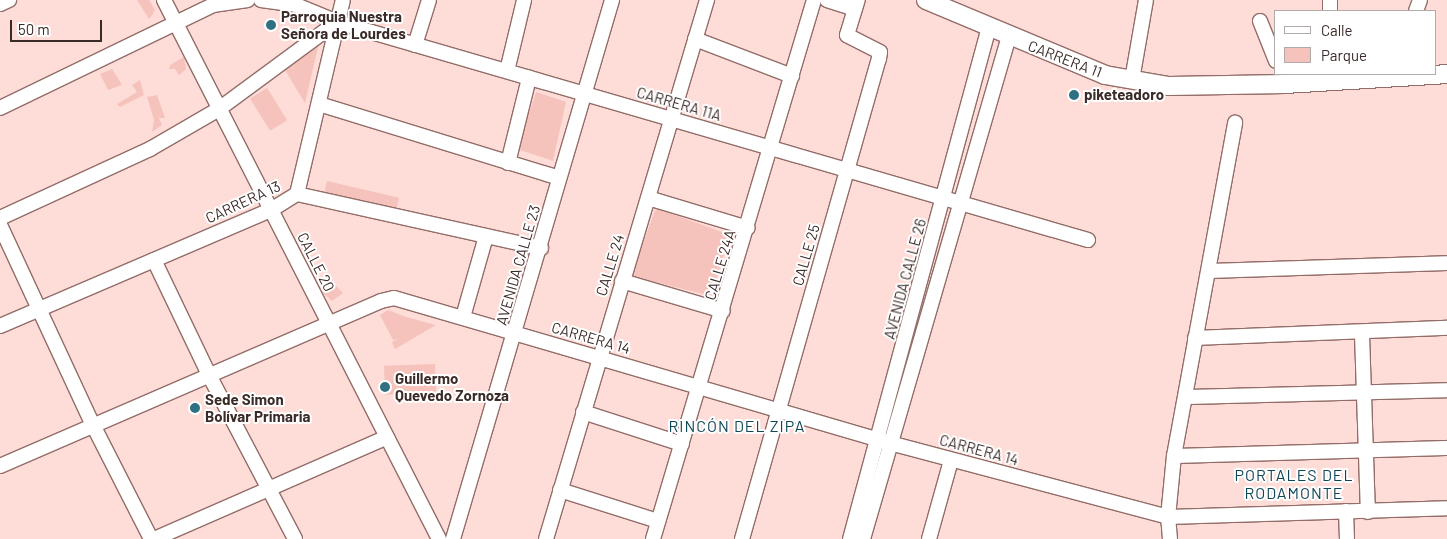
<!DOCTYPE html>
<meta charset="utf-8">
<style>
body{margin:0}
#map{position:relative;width:1447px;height:539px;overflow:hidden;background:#fedcd7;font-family:Barlow,sans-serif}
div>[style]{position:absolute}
.green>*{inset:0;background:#f6c3bc;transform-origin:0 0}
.roads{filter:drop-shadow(1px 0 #936d68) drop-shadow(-1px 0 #936d68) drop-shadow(0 1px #936d68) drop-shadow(0 -1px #936d68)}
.minor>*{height:14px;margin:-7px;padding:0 7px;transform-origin:7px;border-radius:7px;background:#fff}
.tertiary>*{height:18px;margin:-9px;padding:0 9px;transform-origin:9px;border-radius:9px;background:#fff}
.dots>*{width:14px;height:14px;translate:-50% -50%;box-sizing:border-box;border:2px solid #fff;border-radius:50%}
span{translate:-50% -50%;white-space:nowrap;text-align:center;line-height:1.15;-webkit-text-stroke:4px #fff;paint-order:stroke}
.poi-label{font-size:15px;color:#3a2a28;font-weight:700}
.left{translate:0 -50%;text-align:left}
.street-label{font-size:15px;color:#3a2a28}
.neighbourhood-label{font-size:16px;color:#104756;letter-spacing:1px}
.legend{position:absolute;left:1274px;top:10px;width:162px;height:65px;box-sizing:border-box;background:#fff;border:1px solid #b0aaa9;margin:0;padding:6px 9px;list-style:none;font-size:15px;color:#3a2a28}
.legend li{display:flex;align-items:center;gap:10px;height:25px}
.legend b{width:25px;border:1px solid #b0aaa9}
.scale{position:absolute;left:10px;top:20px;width:92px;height:22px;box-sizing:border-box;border:2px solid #3a2a28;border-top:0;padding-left:6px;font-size:15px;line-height:18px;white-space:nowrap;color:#3a2a28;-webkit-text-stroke:4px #fff;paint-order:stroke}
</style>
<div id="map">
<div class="green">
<i style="clip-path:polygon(137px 0,149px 0,155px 10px,151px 17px,149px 19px)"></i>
<i style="clip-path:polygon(319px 43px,305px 103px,285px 70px)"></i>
<i style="clip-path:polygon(184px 57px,186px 69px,179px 75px,175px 69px,169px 69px,170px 65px)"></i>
<i style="clip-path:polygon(112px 69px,122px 85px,108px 90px,100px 74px)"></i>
<i style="clip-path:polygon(140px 80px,144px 95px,120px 107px,117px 104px,137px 92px,132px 85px)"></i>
<i style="left:267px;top:88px;width:38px;height:20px;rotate:58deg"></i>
<i style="clip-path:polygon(536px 92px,566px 102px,553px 161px,517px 149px)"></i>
<i style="clip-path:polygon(157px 95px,165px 118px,159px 118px,162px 125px,152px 132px,154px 120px,147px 97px)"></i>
<i style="left:327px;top:181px;width:74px;height:15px;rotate:13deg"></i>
<i style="clip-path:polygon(656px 208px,730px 235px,711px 296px,631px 276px)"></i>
<i style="clip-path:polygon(335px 285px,343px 293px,332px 301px,322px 292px)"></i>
<i style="clip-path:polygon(388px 310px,406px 317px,436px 325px,395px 349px,392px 342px,398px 339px,393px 340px,380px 315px)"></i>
<i style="left:435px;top:364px;width:29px;height:51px;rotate:88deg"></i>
</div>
<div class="roads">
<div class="minor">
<i style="left:164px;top:0;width:605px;rotate:62.97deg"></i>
<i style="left:261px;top:0;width:35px;rotate:8deg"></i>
<i style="left:296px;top:5px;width:44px;rotate:22.5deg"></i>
<i style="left:337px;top:22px;width:782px;rotate:16.19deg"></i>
<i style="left:827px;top:0;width:29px;rotate:18deg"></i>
<i style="left:0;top:4px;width:10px;rotate:-24deg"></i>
<i style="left:1330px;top:11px;width:11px;rotate:-90deg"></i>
<i style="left:1416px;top:11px;width:12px;rotate:-70deg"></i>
<i style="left:1260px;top:21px;width:43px;rotate:68.2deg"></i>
<i style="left:695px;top:39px;width:104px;rotate:20.9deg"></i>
<i style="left:415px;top:45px;width:47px;rotate:-72.7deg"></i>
<i style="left:507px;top:71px;width:73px;rotate:-76.5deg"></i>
<i style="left:1132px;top:80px;width:81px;rotate:-80.1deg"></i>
<i style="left:319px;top:104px;width:251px;rotate:17.1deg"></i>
<i style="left:0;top:108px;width:237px;rotate:-25.8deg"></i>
<i style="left:213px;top:5px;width:35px;rotate:-8deg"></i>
<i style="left:508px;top:163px;width:88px;rotate:-76.1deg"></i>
<i style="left:297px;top:194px;width:199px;rotate:-76.7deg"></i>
<i style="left:648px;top:198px;width:104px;rotate:16.7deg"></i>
<i style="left:0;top:218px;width:165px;rotate:-24.7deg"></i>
<i style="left:150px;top:149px;width:80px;rotate:-30.1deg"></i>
<i style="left:219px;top:109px;width:147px;rotate:-36.4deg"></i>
<i style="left:0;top:225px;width:221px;rotate:65.1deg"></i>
<i style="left:93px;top:425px;width:128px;rotate:63deg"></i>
<i style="left:154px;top:260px;width:127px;rotate:64.4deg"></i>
<i style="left:209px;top:375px;width:185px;rotate:62.3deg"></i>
<i style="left:1209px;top:271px;width:238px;rotate:-1.9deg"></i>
<i style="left:622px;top:281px;width:105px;rotate:16.5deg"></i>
<i style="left:463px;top:317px;width:84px;rotate:-74.1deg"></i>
<i style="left:0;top:326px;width:295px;rotate:-23.2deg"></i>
<i style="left:271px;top:210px;width:31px;rotate:-32deg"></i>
<i style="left:297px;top:194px;width:250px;rotate:12.5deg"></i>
<i style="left:1362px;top:334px;width:178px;rotate:88.1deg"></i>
<i style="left:1195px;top:338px;width:252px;rotate:-2.3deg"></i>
<i style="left:1186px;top:397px;width:261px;rotate:-1.5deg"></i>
<i style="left:583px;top:412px;width:104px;rotate:17.9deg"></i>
<i style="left:1174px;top:456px;width:273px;rotate:-1.7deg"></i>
<i style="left:0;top:466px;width:415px;rotate:-23.4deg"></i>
<i style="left:381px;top:301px;width:13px;rotate:-13deg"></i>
<i style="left:394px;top:298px;width:517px;rotate:16.3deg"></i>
<i style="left:890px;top:443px;width:288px;rotate:14.9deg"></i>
<i style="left:1168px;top:517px;width:279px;rotate:-1.8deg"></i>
<i style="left:560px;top:490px;width:103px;rotate:17.6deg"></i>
<i style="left:1346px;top:511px;width:28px;rotate:88deg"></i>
<i style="left:154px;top:539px;width:254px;rotate:-23.6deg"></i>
<i style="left:453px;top:539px;width:562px;rotate:-73.56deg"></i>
<i style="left:546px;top:539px;width:563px;rotate:-73.37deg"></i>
<i style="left:653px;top:539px;width:563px;rotate:-73.37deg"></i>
<i style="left:742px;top:539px;width:499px;rotate:-74.1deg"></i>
<i style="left:879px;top:59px;width:7px;rotate:-82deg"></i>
<i style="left:880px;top:52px;width:37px;rotate:-153deg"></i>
<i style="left:847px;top:35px;width:37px;rotate:-73deg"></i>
<i style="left:850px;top:539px;width:531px;rotate:-74.81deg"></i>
<i style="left:863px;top:539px;width:524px;rotate:-73.81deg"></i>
<i style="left:929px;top:539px;width:82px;rotate:-74.4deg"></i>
<i style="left:1170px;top:539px;width:22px;rotate:-95deg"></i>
<i style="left:1168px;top:517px;width:61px;rotate:-84.4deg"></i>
<i style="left:1174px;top:456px;width:339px;rotate:-79.6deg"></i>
</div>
<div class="tertiary">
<i style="left:926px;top:0;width:194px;rotate:22.7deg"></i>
<i style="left:1105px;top:75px;width:65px;rotate:9.8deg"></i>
<i style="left:1169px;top:86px;width:116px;rotate:-1deg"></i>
<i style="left:1285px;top:84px;width:162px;rotate:-3.5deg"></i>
</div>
</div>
<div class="dots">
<i style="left:271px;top:25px;background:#2f7083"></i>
<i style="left:1074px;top:95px;background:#2f7083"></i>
<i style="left:385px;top:387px;background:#2f7083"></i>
<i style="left:195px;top:408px;background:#2f7083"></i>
</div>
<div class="poi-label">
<span class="left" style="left:281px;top:25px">Parroquia Nuestra<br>Señora de Lourdes</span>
<span class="left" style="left:1084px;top:95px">piketeadoro</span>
<span class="left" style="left:395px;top:387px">Guillermo<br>Quevedo Zornoza</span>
<span class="left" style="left:205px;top:408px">Sede Simon<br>Bolívar Primaria</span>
</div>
<div class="street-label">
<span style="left:1065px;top:59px;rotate:21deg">CARRERA 11</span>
<span style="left:679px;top:104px;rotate:16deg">CARRERA 11A</span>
<span style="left:243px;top:202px;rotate:-25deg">CARRERA 13</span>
<span style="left:806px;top:255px;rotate:-74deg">CALLE 25</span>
<span style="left:316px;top:262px;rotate:63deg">CALLE 20</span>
<span style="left:518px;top:265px;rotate:-74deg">AVENIDA CALLE 23</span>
<span style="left:610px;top:265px;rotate:-73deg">CALLE 24</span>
<span style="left:720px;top:265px;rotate:-73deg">CALLE 24A</span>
<span style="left:905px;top:279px;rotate:-75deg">AVENIDA CALLE 26</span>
<span style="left:591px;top:338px;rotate:16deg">CARRERA 14</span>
<span style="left:979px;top:450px;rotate:15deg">CARRERA 14</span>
</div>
<div class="neighbourhood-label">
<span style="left:737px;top:426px">RINCÓN DEL ZIPA</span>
<span style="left:1294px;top:484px">PORTALES DEL<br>RODAMONTE</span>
</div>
<ul class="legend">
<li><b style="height:6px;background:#fff"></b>Calle</li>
<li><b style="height:14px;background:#f6c3bc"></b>Parque</li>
</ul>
<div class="scale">50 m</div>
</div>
